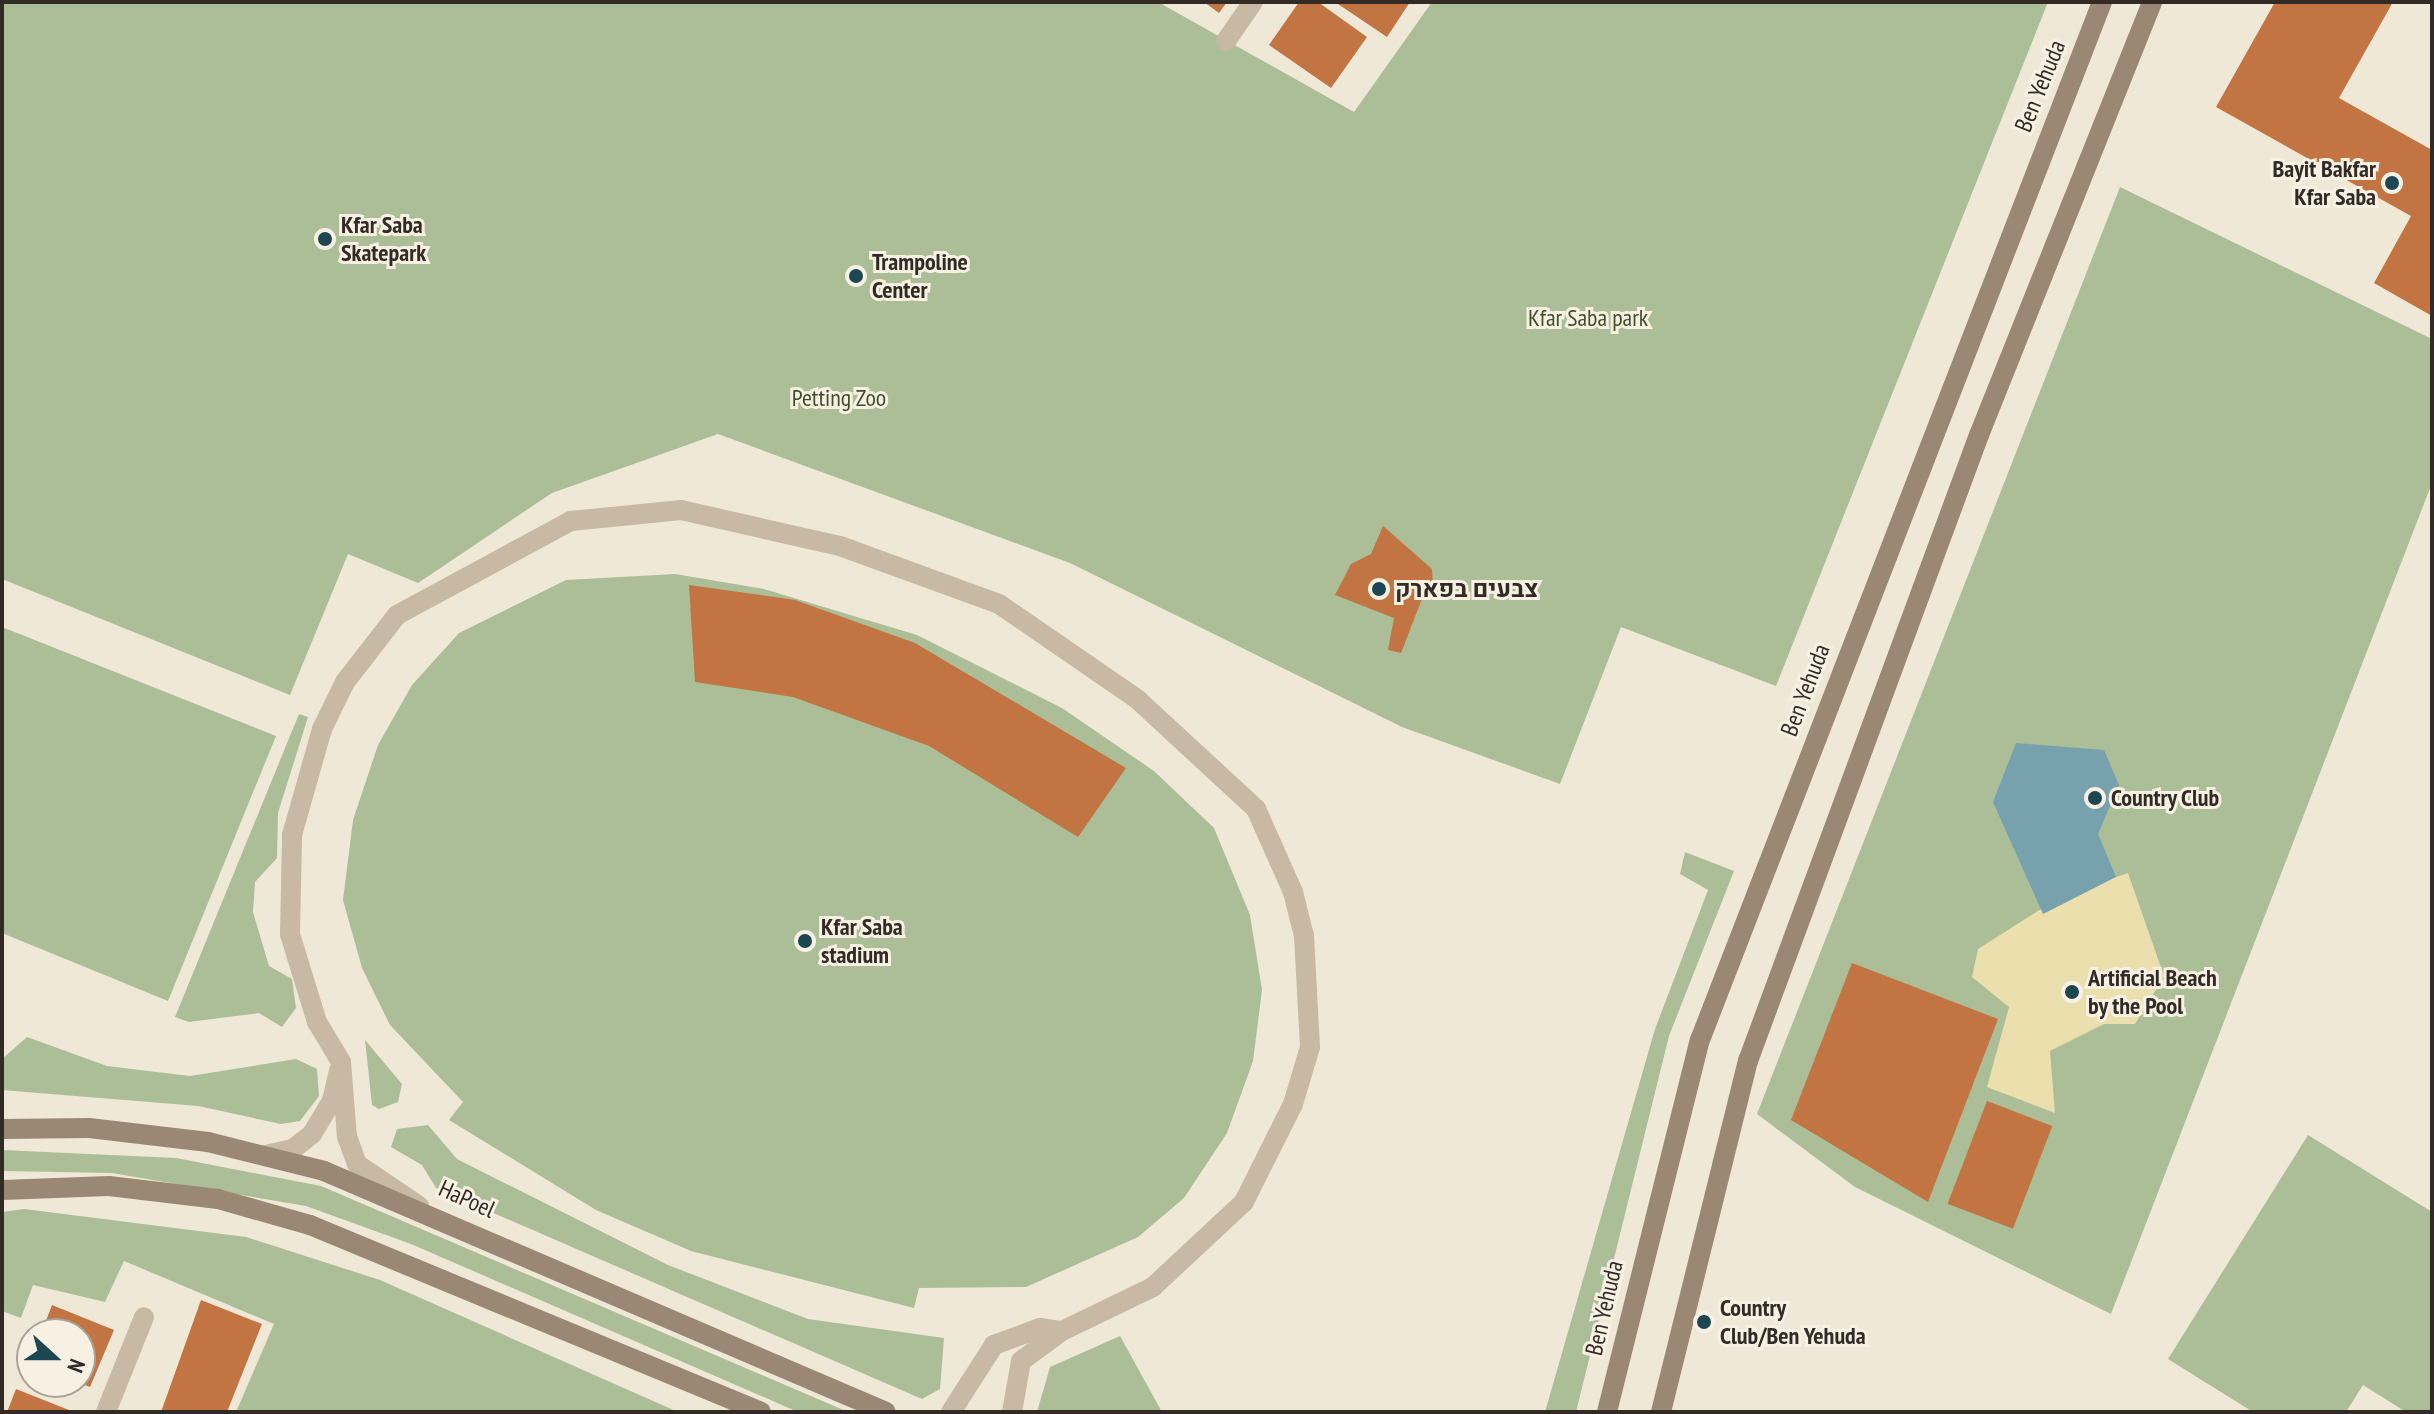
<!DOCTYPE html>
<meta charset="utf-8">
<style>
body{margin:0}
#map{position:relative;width:2434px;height:1414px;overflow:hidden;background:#f0e8d7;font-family:"PT Sans Narrow",Heebo,sans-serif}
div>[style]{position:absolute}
.green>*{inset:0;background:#abbe98}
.sand>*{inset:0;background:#ebdfad}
.water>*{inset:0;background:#77a1ac}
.building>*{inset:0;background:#c27542;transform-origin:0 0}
.minor>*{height:20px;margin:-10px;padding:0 10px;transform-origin:10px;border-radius:10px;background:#c7b9a4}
.secondary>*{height:20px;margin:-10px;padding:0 10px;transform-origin:10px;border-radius:10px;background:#9a8875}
.dots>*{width:22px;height:22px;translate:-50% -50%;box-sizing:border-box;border:4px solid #f8f1e3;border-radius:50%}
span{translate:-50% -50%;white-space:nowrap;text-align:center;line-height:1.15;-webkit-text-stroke:6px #f8f1e3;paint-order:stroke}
.street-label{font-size:24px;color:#322b25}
.poi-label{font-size:24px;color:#322b25;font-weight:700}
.right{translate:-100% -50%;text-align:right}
.left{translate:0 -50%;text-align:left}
.park-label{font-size:24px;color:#3c502a}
.frame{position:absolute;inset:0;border:4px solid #322b25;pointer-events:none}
.north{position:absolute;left:16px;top:1318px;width:80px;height:80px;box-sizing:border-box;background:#f8f1e3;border:2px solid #a9a297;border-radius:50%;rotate:111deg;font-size:22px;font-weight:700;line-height:32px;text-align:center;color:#322b25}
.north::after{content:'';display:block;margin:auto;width:28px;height:36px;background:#1c4652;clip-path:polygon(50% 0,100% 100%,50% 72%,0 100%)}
</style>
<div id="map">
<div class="green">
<i style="clip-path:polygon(2px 2px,1158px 2px,1354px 112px,1432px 2px,2048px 2px,1776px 686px,1621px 627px,1560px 784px,1402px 727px,1070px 563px,718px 434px,552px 493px,418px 583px,348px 554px,290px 695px,2px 579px)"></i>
<i style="clip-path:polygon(2120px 187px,2432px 339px,2432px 483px,2111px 1314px,1855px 1187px,1757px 1114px)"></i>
<i style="clip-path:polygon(675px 574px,764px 589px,917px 635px,1062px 708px,1154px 771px,1214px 828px,1250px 915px,1262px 990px,1253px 1061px,1227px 1133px,1184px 1198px,1138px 1237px,1026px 1287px,919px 1288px,914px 1308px,691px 1251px,596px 1210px,449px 1120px,463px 1102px,390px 1025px,362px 968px,343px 900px,353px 820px,378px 745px,412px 685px,459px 633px,566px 580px)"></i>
<i style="clip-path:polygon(2px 627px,276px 736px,168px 1001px,2px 933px)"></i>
<i style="clip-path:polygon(299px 714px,308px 717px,278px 813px,277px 858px,255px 882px,253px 912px,269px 966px,292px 979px,296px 1008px,282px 1027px,259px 1013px,189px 1022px,175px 1017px)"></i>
<i style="clip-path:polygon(1685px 852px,1734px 871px,1669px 1036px,1576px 1412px,1545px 1412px,1655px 1029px,1708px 890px,1680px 874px)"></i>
<i style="clip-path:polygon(27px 1037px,107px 1066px,190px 1076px,296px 1059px,317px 1069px,319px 1096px,300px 1121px,281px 1124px,198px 1106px,2px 1090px,2px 1059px)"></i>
<i style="clip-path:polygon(365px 1040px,402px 1084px,398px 1102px,379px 1109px,372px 1105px)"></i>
<i style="clip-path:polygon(428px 1125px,457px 1159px,668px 1265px,808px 1319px,944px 1338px,940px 1389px,922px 1399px,436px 1188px,422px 1165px,391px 1147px,397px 1129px)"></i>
<i style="clip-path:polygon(2308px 1135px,2432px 1212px,2432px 1412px,2406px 1412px,2363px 1385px,2346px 1412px,2253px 1412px,2168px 1359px)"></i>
<i style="clip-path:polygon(2px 1150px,176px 1158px,321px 1186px,848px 1412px,798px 1412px,411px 1244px,306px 1206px,112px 1173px,2px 1171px)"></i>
<i style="clip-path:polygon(24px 1209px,246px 1237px,380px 1280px,678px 1412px,236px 1412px,274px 1324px,124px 1261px,105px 1302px,33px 1285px,21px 1318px,2px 1311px,2px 1212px)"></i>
<i style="clip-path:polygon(1120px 1336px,1162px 1412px,1037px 1412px,1050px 1367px)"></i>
</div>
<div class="sand">
<i style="clip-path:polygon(2128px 873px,2164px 976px,2135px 1024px,2104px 1024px,2050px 1051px,2055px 1113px,1987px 1087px,2009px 1007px,1972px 977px,1978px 949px,2065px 894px)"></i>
</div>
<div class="water">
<i style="clip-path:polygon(2016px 743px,2104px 750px,2119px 785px,2098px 834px,2116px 877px,2043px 914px,1993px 802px)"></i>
</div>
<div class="building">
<i style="clip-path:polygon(1204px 2px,1227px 2px,1219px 13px)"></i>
<i style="clip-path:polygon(1299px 2px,1318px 2px,1367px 37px,1331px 88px,1269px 45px)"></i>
<i style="clip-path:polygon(1335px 2px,1410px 2px,1387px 37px)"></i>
<i style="clip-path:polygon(2275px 2px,2393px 2px,2339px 98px,2432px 150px,2432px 316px,2374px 283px,2411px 216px,2216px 107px)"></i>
<i style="clip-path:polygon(1383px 526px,1432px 569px,1433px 586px,1415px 585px,1425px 591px,1401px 653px,1388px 650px,1394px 618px,1335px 595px,1351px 564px,1371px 554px)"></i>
<i style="clip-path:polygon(689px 585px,795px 600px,915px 643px,1126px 768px,1078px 837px,929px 746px,793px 697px,695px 682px)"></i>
<i style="clip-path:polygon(1852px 963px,1998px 1019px,1928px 1202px,1791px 1120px)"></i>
<i style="left:1987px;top:1101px;width:70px;height:110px;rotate:21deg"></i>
<i style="clip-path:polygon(201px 1300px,262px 1324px,227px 1412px,161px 1412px)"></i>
<i style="clip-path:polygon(52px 1305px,114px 1330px,90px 1387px,80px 1383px,80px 1334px,41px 1334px)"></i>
<i style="clip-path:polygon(16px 1389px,74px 1412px,7px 1412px)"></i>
</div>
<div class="minor">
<i style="left:1226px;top:41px;width:47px;rotate:-55.3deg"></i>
<i style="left:266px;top:1155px;width:28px;rotate:-13deg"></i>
<i style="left:293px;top:1149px;width:24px;rotate:-38deg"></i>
<i style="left:312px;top:1134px;width:39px;rotate:-59deg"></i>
<i style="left:332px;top:1101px;width:32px;rotate:-77deg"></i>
<i style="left:419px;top:1206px;width:75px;rotate:-145.9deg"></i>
<i style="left:357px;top:1164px;width:29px;rotate:-110deg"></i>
<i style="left:347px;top:1137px;width:75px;rotate:-94.6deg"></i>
<i style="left:341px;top:1062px;width:47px;rotate:-121deg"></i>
<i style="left:317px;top:1022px;width:92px;rotate:-107.1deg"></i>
<i style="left:290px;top:934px;width:99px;rotate:-88.8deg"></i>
<i style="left:292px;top:835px;width:110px;rotate:-74.2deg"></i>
<i style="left:322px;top:729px;width:52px;rotate:-63.9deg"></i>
<i style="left:345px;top:682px;width:85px;rotate:-52.2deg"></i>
<i style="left:397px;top:615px;width:198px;rotate:-28.4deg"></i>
<i style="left:571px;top:521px;width:111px;rotate:-5.7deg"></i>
<i style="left:681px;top:510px;width:163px;rotate:12.8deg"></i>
<i style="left:840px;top:546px;width:169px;rotate:20deg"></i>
<i style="left:999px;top:604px;width:168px;rotate:34.5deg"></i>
<i style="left:1137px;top:699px;width:162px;rotate:42.7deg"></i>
<i style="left:1256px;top:809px;width:91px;rotate:66deg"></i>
<i style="left:1293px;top:892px;width:45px;rotate:76deg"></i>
<i style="left:1304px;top:936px;width:111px;rotate:86.9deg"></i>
<i style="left:1310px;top:1047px;width:59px;rotate:106.6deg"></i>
<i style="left:1293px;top:1104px;width:110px;rotate:116.6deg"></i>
<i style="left:1244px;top:1202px;width:125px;rotate:137deg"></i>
<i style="left:1153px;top:1287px;width:101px;rotate:154.2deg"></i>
<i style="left:1062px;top:1331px;width:51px;rotate:143.8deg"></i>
<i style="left:1021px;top:1361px;width:52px;rotate:100deg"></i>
<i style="left:106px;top:1412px;width:102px;rotate:-68.2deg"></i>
<i style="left:951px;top:1412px;width:80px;rotate:-57.3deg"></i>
<i style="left:994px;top:1345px;width:49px;rotate:-20.3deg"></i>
<i style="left:1040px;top:1328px;width:22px;rotate:8deg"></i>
</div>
<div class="secondary">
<i style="left:2px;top:1129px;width:87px;rotate:-0.7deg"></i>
<i style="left:89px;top:1128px;width:120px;rotate:6.7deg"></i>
<i style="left:208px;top:1142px;width:120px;rotate:14deg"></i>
<i style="left:324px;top:1171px;width:611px;rotate:23.21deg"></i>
<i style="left:2px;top:1190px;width:107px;rotate:-2.1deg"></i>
<i style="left:109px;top:1186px;width:110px;rotate:6.8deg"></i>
<i style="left:218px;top:1199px;width:96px;rotate:15.8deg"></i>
<i style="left:310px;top:1225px;width:488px;rotate:22.5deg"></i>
<i style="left:1607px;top:1412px;width:383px;rotate:-76deg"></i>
<i style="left:1700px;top:1040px;width:1113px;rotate:-68.83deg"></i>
<i style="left:1661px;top:1412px;width:362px;rotate:-76.1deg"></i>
<i style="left:1748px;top:1061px;width:667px;rotate:-69.75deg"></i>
<i style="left:1979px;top:435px;width:466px;rotate:-68.2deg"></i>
</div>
<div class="dots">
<i style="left:2392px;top:183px;background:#1c4652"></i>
<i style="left:325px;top:239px;background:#1c4652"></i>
<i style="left:856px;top:276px;background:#1c4652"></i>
<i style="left:1379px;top:589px;background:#1c4652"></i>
<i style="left:2095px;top:798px;background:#1c4652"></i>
<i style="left:805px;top:941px;background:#1c4652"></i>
<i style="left:2072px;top:992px;background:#1c4652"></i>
<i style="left:1704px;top:1322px;background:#1c4652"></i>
</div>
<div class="street-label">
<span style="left:2040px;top:86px;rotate:-68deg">Ben Yehuda</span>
<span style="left:1805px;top:690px;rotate:-69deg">Ben Yehuda</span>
<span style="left:467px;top:1199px;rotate:24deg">HaPoel</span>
<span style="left:1604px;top:1308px;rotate:-77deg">Ben Yehuda</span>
</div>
<div class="poi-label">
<span class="right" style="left:2376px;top:183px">Bayit Bakfar<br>Kfar Saba</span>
<span class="left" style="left:341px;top:239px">Kfar Saba<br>Skatepark</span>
<span class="left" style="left:872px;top:276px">Trampoline<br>Center</span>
<span class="left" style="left:1395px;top:589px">צבעים בפארק</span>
<span class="left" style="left:2111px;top:798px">Country Club</span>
<span class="left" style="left:821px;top:941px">Kfar Saba<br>stadium</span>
<span class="left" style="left:2088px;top:992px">Artificial Beach<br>by the Pool</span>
<span class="left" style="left:1720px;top:1322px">Country<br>Club/Ben Yehuda</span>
</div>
<div class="park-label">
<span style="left:1588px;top:318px">Kfar Saba park</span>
<span style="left:839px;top:398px">Petting Zoo</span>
</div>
<div class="frame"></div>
<div class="north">N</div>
</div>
